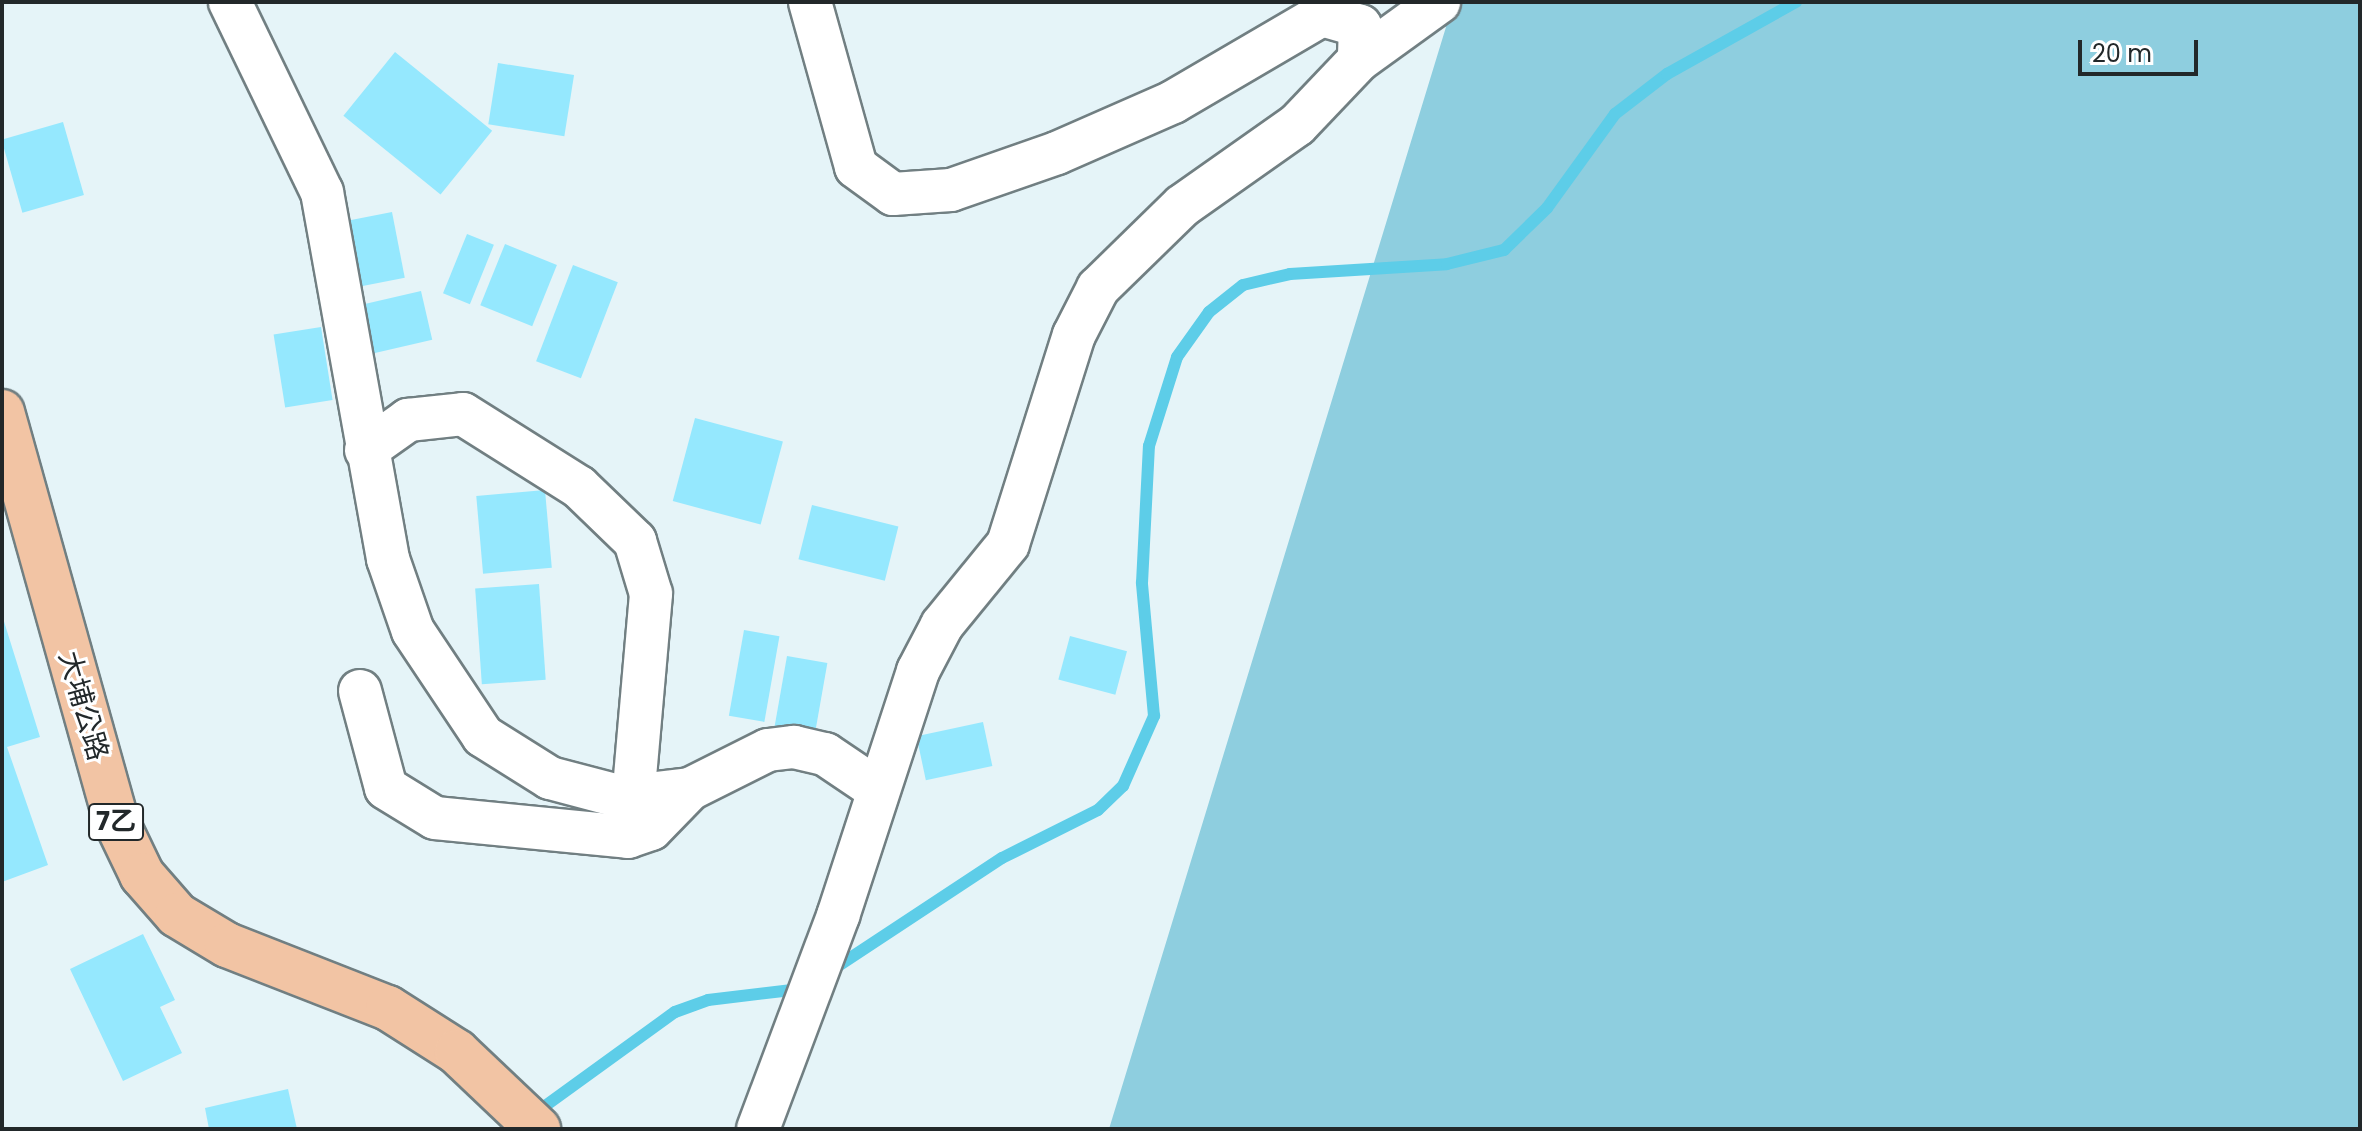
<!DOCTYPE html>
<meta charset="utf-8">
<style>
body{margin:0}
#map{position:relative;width:2362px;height:1131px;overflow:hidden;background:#e5f4f8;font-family:Poppins,"Noto Sans TC",sans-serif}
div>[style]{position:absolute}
.green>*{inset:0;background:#8ecedf}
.stream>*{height:12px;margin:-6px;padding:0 6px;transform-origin:6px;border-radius:6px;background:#5dcde8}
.building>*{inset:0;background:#95e8fe;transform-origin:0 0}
.roads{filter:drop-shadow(2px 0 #717f82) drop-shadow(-2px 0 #717f82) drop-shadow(0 2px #717f82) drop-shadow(0 -2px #717f82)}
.minor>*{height:42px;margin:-21px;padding:0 21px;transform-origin:21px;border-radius:21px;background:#fff}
.major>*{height:44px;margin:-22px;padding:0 22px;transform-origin:22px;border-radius:22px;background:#f2c4a4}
span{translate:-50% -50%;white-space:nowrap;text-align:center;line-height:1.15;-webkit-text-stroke:6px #fff;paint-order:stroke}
.shield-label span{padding:2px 6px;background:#fff;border:2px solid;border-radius:6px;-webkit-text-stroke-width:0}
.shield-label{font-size:26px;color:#22282a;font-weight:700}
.street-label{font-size:28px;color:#22282a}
.frame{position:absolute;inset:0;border:4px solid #22282a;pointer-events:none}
.scale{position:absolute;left:2078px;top:40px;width:120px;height:36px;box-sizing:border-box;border:4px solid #22282a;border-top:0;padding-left:10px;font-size:24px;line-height:28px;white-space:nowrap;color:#22282a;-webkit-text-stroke:6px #fff;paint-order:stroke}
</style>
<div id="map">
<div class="green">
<i style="clip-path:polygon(1400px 2px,2360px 2px,2360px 1129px,1109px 1129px,1446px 27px)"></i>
</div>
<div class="stream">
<i style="left:829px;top:972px;width:207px;rotate:-33.4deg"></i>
<i style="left:1002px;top:858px;width:107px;rotate:-26.6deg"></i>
<i style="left:1098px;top:810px;width:35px;rotate:-44deg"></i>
<i style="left:1123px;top:786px;width:77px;rotate:-66.1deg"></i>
<i style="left:1154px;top:716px;width:134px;rotate:-95.2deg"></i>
<i style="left:1142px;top:583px;width:137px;rotate:-87.1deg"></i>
<i style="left:1149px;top:446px;width:93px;rotate:-72.5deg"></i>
<i style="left:1177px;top:357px;width:55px;rotate:-54.6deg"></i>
<i style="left:1209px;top:312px;width:43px;rotate:-38.5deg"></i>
<i style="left:1243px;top:285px;width:48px;rotate:-13.2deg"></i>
<i style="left:1290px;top:274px;width:157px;rotate:-3.6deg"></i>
<i style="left:1447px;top:264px;width:59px;rotate:-13.8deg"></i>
<i style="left:1504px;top:250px;width:60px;rotate:-44.3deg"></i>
<i style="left:1547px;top:208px;width:116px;rotate:-54.1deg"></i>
<i style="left:1615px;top:114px;width:66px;rotate:-37.6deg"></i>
<i style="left:1667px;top:74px;width:148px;rotate:-29.2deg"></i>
<i style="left:534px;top:1114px;width:174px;rotate:-35.9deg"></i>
<i style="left:675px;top:1012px;width:35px;rotate:-20deg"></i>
<i style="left:708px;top:1000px;width:93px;rotate:-6.8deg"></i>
</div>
<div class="building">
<i style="left:395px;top:52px;width:125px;height:82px;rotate:39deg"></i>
<i style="left:498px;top:63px;width:77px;height:62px;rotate:9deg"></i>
<i style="left:63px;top:122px;width:76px;height:64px;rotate:74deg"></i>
<i style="left:392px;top:212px;width:67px;height:52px;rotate:79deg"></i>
<i style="left:467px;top:234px;width:29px;height:64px;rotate:22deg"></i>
<i style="left:505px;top:244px;width:56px;height:66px;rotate:22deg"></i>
<i style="left:573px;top:265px;width:48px;height:103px;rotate:21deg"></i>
<i style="left:421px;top:291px;width:50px;height:71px;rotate:77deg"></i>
<i style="left:321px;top:327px;width:74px;height:48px;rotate:81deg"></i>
<i style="left:695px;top:418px;width:91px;height:86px;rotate:15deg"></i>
<i style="left:545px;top:490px;width:78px;height:69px;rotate:85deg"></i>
<i style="left:812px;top:505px;width:89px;height:56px;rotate:14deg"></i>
<i style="left:539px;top:584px;width:96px;height:64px;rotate:86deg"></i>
<i style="clip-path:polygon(2px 615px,40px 737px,7px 747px,48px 865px,2px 882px)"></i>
<i style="left:744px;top:630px;width:36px;height:87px;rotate:10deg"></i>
<i style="left:1070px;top:636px;width:59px;height:45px;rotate:15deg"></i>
<i style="left:787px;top:656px;width:41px;height:74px;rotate:10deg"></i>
<i style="left:983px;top:722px;width:45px;height:68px;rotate:78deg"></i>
<i style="clip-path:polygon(143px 934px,175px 1000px,160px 1007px,182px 1053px,123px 1081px,70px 969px)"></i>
<i style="clip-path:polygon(288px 1089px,297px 1129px,209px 1129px,205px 1108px)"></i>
</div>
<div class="roads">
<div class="minor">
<i style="left:230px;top:2px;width:211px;rotate:64.2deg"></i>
<i style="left:322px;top:192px;width:373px;rotate:79.8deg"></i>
<i style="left:388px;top:559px;width:76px;rotate:70.9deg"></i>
<i style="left:413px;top:631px;width:126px;rotate:56.3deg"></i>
<i style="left:483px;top:736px;width:79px;rotate:32.1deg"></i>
<i style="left:550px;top:778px;width:74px;rotate:14.8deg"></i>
<i style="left:622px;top:797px;width:68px;rotate:-6.7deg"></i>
<i style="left:690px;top:789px;width:87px;rotate:-26.6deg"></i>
<i style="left:768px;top:750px;width:26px;rotate:-7deg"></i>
<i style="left:794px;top:747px;width:32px;rotate:13deg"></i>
<i style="left:825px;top:754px;width:59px;rotate:34deg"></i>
<i style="left:810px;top:2px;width:171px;rotate:74.4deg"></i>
<i style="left:856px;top:167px;width:46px;rotate:36.1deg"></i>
<i style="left:893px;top:194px;width:58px;rotate:-3.9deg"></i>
<i style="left:951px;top:190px;width:112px;rotate:-19.2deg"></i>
<i style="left:1057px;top:153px;width:127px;rotate:-23.7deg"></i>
<i style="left:1173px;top:102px;width:173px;rotate:-30.3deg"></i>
<i style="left:1322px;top:15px;width:40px;rotate:16deg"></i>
<i style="left:1360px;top:26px;width:34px;rotate:92deg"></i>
<i style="left:366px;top:450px;width:52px;rotate:-35.5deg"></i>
<i style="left:408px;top:420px;width:55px;rotate:-6.2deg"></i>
<i style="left:463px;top:414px;width:137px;rotate:32.2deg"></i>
<i style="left:579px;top:487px;width:78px;rotate:44deg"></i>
<i style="left:635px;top:541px;width:55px;rotate:73.2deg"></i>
<i style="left:651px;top:594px;width:184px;rotate:95deg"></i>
<i style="left:360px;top:691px;width:100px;rotate:75deg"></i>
<i style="left:386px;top:788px;width:57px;rotate:31.5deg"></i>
<i style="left:435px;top:818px;width:194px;rotate:5.6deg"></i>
<i style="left:628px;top:837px;width:24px;rotate:-19deg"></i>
<i style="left:651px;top:829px;width:56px;rotate:-45.7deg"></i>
<i style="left:758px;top:1129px;width:228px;rotate:-69.4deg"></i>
<i style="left:838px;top:916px;width:258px;rotate:-71.9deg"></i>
<i style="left:918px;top:671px;width:52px;rotate:-62.4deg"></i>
<i style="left:942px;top:625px;width:104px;rotate:-50.8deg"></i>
<i style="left:1008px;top:544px;width:219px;rotate:-72.5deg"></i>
<i style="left:1074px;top:335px;width:53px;rotate:-62.9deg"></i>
<i style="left:1098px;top:288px;width:117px;rotate:-44.3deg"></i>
<i style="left:1182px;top:206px;width:141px;rotate:-35.2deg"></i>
<i style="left:1297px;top:125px;width:90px;rotate:-46.4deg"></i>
<i style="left:1359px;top:60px;width:99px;rotate:-35.9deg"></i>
</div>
<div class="major">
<i style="left:2px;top:412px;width:427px;rotate:74.4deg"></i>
<i style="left:117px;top:823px;width:58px;rotate:64.3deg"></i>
<i style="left:142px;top:875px;width:53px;rotate:48.8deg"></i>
<i style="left:177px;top:915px;width:58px;rotate:31deg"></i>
<i style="left:227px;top:945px;width:173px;rotate:21.4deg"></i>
<i style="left:388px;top:1008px;width:82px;rotate:32.5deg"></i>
<i style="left:457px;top:1052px;width:112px;rotate:43.5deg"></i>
</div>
</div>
<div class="shield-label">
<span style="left:116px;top:822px">7乙</span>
</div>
<div class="street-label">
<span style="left:83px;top:706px;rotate:74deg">大埔公路</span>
</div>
<div class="frame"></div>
<div class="scale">20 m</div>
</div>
